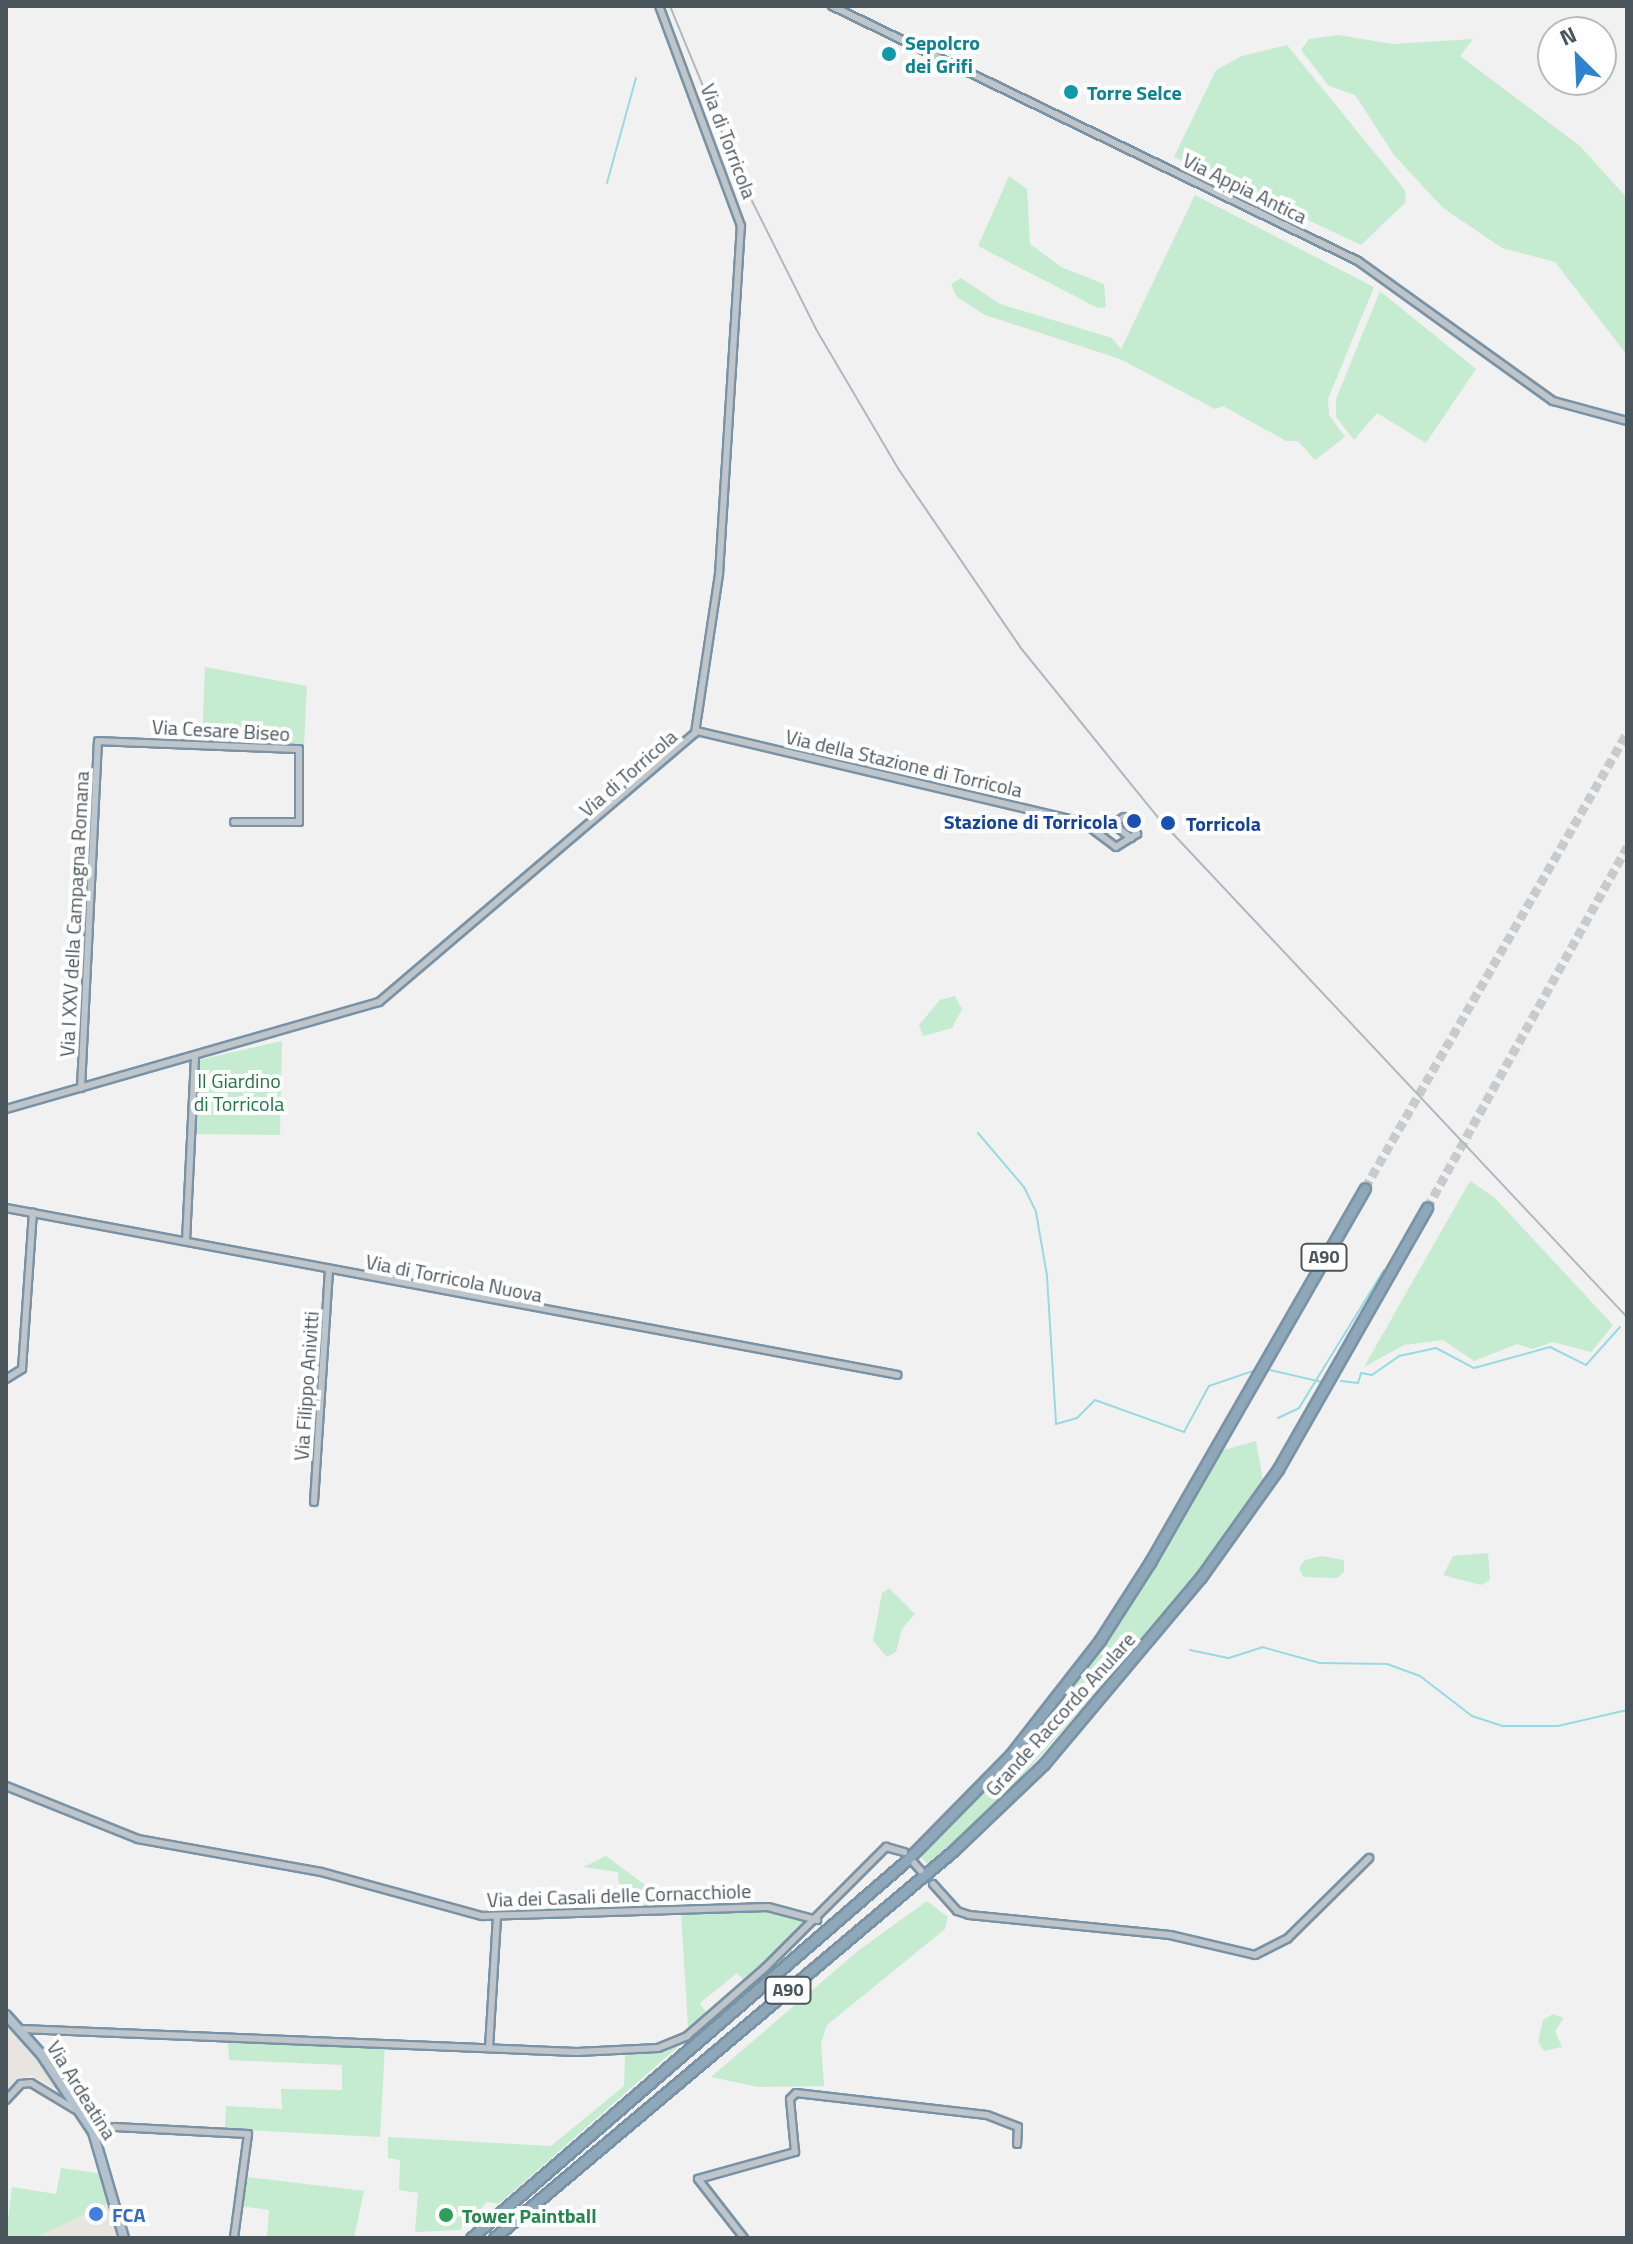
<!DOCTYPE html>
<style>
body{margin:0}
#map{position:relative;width:1633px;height:2244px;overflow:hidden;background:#f2f1f1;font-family:"Titillium Web",sans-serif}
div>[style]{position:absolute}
.commercial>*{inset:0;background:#e8e5de}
.green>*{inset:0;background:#c5ebd0}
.stream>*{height:2px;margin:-1px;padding:0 1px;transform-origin:1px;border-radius:1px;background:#97dae2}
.highway-tunnel>*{height:9px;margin-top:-4.5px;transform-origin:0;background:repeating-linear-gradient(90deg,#c8cacc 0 9px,transparent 0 13.5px)}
.roads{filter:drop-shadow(2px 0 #7992a5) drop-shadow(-2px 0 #7992a5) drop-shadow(0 2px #7992a5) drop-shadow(0 -2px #7992a5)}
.minor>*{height:6px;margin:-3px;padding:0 3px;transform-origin:3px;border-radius:3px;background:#bec6cb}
.major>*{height:8px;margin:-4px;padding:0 4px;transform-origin:4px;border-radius:4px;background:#b3c2cc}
.highway>*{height:9px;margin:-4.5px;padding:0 4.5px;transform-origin:4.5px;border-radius:4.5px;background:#8ea7b9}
.rail>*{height:2px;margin:-1px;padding:0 1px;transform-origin:1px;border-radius:1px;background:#b3b6ba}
.dots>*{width:22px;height:22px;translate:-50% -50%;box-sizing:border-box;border:4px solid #fff;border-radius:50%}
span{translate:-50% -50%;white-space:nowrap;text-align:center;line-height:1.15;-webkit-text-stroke:8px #fff;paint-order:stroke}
.shield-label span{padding:2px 6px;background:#fff;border:2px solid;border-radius:6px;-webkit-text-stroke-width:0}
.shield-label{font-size:18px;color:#4a555c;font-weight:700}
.culture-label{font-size:20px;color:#0d838f;font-weight:700}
.left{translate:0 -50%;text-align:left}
.street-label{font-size:20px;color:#4a555c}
.transit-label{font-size:20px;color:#164399;font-weight:700}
.right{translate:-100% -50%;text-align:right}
.park-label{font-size:20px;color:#227644}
.shop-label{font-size:20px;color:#366cbe;font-weight:700}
.leisure-label{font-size:20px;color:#27864d;font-weight:700}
.frame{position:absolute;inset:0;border:8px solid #4a555c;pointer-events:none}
.north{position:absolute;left:1537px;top:16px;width:80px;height:80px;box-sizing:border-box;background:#fff;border:2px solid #b7bbbe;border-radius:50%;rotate:336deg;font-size:22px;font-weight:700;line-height:32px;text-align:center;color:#4a555c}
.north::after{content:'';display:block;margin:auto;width:28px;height:36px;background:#2e83cf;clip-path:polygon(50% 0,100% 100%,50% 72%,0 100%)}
</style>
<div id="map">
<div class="commercial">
<i style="clip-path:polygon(6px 2021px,32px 2049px,64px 2094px,30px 2075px,6px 2094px)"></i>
<i style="clip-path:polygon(113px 2201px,120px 2238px,34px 2238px,49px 2226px)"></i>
</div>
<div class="green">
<i style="clip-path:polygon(1338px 35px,1393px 44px,1473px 39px,1460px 56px,1580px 146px,1627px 198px,1627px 355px,1555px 262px,1502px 248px,1443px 208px,1394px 155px,1355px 95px,1329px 86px,1301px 50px,1309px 39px)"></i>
<i style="clip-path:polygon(1287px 45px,1405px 190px,1406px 202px,1361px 245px,1174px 157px,1216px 70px,1242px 56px)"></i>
<i style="clip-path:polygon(1009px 176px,1027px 189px,1030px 244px,1061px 267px,1104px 284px,1106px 307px,1098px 308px,978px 246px)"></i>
<i style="clip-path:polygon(1195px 195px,1374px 287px,1328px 399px,1329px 415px,1345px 437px,1315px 460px,1298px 441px,1286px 441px,1223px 406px,1215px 409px,1120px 359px,985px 315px,957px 297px,951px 284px,961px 278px,1000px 304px,1112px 338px,1121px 349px)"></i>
<i style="clip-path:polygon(1380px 291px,1476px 369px,1426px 443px,1377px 413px,1354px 440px,1336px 417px,1336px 399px)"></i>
<i style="clip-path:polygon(205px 667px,307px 686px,304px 746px,202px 741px)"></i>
<i style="clip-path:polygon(955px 996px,962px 1009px,952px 1028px,923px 1036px,919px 1025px,940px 1000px)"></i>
<i style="clip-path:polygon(282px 1041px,280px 1135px,194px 1134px,198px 1060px)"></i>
<i style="clip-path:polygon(1470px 1181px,1494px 1197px,1613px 1325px,1591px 1352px,1553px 1342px,1532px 1349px,1517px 1344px,1474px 1361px,1443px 1340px,1404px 1345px,1364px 1367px)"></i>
<i style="clip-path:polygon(1256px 1441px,1263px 1480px,1176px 1601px,1011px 1789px,928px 1865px,920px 1856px,993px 1782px,1091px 1662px,1220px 1451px)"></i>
<i style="clip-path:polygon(1488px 1553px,1490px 1580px,1481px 1585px,1443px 1575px,1453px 1556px)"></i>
<i style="clip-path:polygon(1322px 1556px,1344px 1560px,1344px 1572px,1337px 1578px,1303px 1577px,1299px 1568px,1305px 1560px)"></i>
<i style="clip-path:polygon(889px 1588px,915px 1614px,902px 1629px,896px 1652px,887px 1657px,873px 1641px,882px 1593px)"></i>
<i style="clip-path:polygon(606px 1856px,661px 1897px,662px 1906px,621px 1906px,618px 1872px,583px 1867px)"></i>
<i style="clip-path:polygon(927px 1901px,948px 1917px,945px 1929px,827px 2025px,821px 2044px,824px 2086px,758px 2087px,711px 2077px,859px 1950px)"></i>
<i style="clip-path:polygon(770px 1909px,812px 1921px,743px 1979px,737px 1973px,700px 2003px,706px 2012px,688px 2027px,681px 1914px)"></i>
<i style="clip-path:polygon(1553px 2014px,1564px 2018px,1555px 2031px,1562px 2047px,1544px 2051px,1538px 2042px,1543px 2020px)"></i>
<i style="clip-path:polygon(228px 2039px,385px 2046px,380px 2137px,225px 2129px,226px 2106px,282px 2109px,281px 2089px,342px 2090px,342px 2065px,229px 2060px)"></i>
<i style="clip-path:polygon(681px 2044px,499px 2204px,487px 2202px,460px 2230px,415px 2232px,418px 2193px,399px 2190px,400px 2160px,388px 2158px,388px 2137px,551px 2146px,624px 2086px,625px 2056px)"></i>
<i style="clip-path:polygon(61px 2168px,97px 2173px,108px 2182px,113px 2201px,34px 2238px,6px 2237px,12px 2187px,56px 2194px)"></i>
<i style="clip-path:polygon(247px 2177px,364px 2191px,354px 2238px,267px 2236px,269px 2210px,241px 2206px)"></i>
</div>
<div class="stream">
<i style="left:607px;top:183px;width:109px;rotate:-74.6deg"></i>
<i style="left:978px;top:1133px;width:71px;rotate:49.6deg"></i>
<i style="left:1024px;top:1187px;width:28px;rotate:64deg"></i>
<i style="left:1036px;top:1212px;width:65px;rotate:80.2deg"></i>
<i style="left:1047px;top:1276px;width:148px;rotate:86.5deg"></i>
<i style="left:1056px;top:1424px;width:22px;rotate:-16deg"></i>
<i style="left:1077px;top:1418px;width:25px;rotate:-45deg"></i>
<i style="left:1095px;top:1400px;width:95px;rotate:19.8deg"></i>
<i style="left:1184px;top:1432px;width:52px;rotate:-61.5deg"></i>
<i style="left:1209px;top:1386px;width:46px;rotate:-18.8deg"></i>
<i style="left:1270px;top:1370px;width:53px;rotate:13deg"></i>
<i style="left:1341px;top:1381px;width:17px;rotate:7deg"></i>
<i style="left:1358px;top:1383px;width:10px;rotate:-73deg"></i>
<i style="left:1361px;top:1373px;width:11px;rotate:10deg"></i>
<i style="left:1372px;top:1375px;width:33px;rotate:-35deg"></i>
<i style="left:1399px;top:1356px;width:38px;rotate:-12deg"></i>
<i style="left:1436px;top:1348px;width:43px;rotate:27.8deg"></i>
<i style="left:1474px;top:1368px;width:79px;rotate:-15.4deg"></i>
<i style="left:1550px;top:1347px;width:40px;rotate:26.6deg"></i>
<i style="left:1586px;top:1365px;width:51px;rotate:-48.2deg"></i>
<i style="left:1278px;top:1418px;width:23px;rotate:-25deg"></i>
<i style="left:1299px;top:1408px;width:162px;rotate:-58.4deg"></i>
<i style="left:1190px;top:1650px;width:40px;rotate:12deg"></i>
<i style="left:1229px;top:1658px;width:35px;rotate:-18deg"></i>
<i style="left:1262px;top:1647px;width:60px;rotate:15.4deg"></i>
<i style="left:1320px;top:1663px;width:67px;rotate:0.9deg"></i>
<i style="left:1387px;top:1664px;width:35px;rotate:20deg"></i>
<i style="left:1420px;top:1676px;width:66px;rotate:37.6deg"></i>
<i style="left:1472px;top:1716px;width:33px;rotate:18deg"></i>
<i style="left:1503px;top:1726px;width:55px"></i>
<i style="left:1558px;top:1726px;width:71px;rotate:-13.1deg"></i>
</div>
<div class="highway-tunnel">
<i style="left:1365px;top:1188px;width:525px;rotate:-60.07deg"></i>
<i style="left:1427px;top:1208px;width:413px;rotate:-61deg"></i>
</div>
<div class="roads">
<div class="minor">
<i style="left:832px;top:6px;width:585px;rotate:25.86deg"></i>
<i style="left:1358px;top:261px;width:240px;rotate:35.7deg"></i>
<i style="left:1553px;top:401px;width:77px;rotate:15.1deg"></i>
<i style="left:697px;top:731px;width:397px;rotate:13.3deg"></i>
<i style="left:1083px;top:822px;width:41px;rotate:37.1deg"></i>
<i style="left:1116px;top:847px;width:25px;rotate:-32deg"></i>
<i style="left:1137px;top:834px;width:21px;rotate:-127deg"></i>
<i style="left:1124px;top:817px;width:26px;rotate:148deg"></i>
<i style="left:1113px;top:824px;width:23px;rotate:38deg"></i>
<i style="left:81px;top:1088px;width:347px;rotate:-87.2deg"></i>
<i style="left:98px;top:741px;width:201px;rotate:2.3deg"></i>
<i style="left:299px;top:749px;width:73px;rotate:90deg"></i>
<i style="left:299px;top:822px;width:65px;rotate:180deg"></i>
<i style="left:6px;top:1109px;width:388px;rotate:-16deg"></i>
<i style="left:379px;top:1002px;width:415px;rotate:-40.4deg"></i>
<i style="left:695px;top:733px;width:161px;rotate:-81.4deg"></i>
<i style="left:719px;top:574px;width:349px;rotate:-86.4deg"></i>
<i style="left:741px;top:226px;width:235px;rotate:-110.4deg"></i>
<i style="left:6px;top:1208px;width:907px;rotate:10.6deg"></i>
<i style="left:186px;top:1241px;width:185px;rotate:-87.2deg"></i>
<i style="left:6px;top:1379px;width:19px;rotate:-32deg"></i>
<i style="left:22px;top:1369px;width:157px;rotate:-86deg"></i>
<i style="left:314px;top:1502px;width:231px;rotate:-86.3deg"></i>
<i style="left:6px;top:1786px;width:142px;rotate:21.9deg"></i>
<i style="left:138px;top:1839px;width:186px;rotate:10.2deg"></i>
<i style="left:321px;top:1872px;width:167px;rotate:15.3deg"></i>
<i style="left:482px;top:1916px;width:286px;rotate:-1.8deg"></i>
<i style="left:768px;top:1907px;width:51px;rotate:14.9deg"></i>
<i style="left:914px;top:1863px;width:13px;rotate:48deg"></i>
<i style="left:933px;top:1884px;width:36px;rotate:48deg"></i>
<i style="left:957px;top:1911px;width:13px;rotate:18deg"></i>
<i style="left:969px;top:1915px;width:202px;rotate:5.7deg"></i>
<i style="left:1170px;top:1935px;width:87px;rotate:13.2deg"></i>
<i style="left:1255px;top:1955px;width:37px;rotate:-27deg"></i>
<i style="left:1288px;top:1938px;width:114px;rotate:-44.6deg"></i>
<i style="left:21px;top:2029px;width:556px;rotate:2.37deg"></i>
<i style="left:577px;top:2052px;width:81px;rotate:-2.8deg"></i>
<i style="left:658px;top:2048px;width:31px;rotate:-22deg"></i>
<i style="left:687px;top:2036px;width:105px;rotate:-41.1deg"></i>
<i style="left:766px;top:1967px;width:170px;rotate:-45deg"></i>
<i style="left:886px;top:1847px;width:19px;rotate:16deg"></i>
<i style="left:489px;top:2048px;width:130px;rotate:-86.5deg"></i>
<i style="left:6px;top:2100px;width:22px;rotate:-47deg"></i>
<i style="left:21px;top:2084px;width:10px;rotate:-6deg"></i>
<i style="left:31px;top:2083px;width:52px;rotate:31deg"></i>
<i style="left:93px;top:2132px;width:23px;rotate:-13deg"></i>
<i style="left:115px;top:2127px;width:133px;rotate:3deg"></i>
<i style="left:248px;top:2134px;width:105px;rotate:97.7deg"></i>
<i style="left:744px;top:2238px;width:75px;rotate:-127.9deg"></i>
<i style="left:698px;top:2179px;width:101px;rotate:-15.6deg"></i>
<i style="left:795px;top:2152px;width:53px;rotate:-95.4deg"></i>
<i style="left:790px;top:2099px;width:8px;rotate:-45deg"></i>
<i style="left:796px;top:2093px;width:192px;rotate:6.6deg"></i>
<i style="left:987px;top:2115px;width:33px;rotate:21deg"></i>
<i style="left:1018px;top:2127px;width:17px;rotate:93deg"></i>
</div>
<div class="major">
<i style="left:6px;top:2015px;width:52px;rotate:48.1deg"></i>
<i style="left:41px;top:2054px;width:94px;rotate:56.3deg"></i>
<i style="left:93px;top:2132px;width:110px;rotate:73.7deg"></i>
</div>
<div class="highway">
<i style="left:471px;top:2238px;width:577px;rotate:-40.92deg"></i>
<i style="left:907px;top:1860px;width:148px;rotate:-45.5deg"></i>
<i style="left:1011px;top:1754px;width:145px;rotate:-52deg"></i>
<i style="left:1100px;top:1640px;width:93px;rotate:-57.3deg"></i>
<i style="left:1150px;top:1562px;width:431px;rotate:-60.1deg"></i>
<i style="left:494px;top:2238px;width:600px;rotate:-40.14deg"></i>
<i style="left:953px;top:1851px;width:126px;rotate:-43.7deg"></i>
<i style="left:1044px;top:1764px;width:244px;rotate:-50deg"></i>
<i style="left:1201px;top:1577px;width:133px;rotate:-54.5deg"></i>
<i style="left:1278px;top:1469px;width:301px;rotate:-60.3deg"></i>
</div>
</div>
<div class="rail">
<i style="left:670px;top:6px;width:189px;rotate:67.6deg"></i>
<i style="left:742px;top:181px;width:165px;rotate:63.4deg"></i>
<i style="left:816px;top:329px;width:164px;rotate:59.5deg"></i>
<i style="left:899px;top:470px;width:214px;rotate:55.6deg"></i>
<i style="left:1020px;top:647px;width:224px;rotate:51deg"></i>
<i style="left:1161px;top:821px;width:681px;rotate:46.79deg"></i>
</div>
<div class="dots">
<i style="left:889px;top:54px;background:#0f9aa8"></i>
<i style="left:1071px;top:92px;background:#0f9aa8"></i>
<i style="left:1134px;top:821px;background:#1a4fb4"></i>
<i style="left:1168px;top:823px;background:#1a4fb4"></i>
<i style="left:96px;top:2214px;background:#3f7fe0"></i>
<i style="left:446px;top:2215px;background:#2e9e5b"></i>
</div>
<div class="shield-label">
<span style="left:1324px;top:1257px">A90</span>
<span style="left:788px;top:1990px">A90</span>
</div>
<div class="culture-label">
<span class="left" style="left:905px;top:54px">Sepolcro<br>dei Grifi</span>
<span class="left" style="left:1087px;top:92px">Torre Selce</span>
</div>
<div class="street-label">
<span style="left:729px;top:141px;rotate:69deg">Via di Torricola</span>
<span style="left:1245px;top:188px;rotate:26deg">Via Appia Antica</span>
<span style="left:221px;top:730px;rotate:3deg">Via Cesare Biseo</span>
<span style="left:904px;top:763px;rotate:13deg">Via della Stazione di Torricola</span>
<span style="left:628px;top:773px;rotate:-41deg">Via di Torricola</span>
<span style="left:74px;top:914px;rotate:-87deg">Via I XXV della Campagna Romana</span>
<span style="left:454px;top:1278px;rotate:11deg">Via di Torricola Nuova</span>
<span style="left:306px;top:1386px;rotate:-86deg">Via Filippo Anivitti</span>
<span style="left:1060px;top:1714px;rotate:-48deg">Grande Raccordo Anulare</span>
<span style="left:619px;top:1895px;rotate:-2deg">Via dei Casali delle Cornacchiole</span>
<span style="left:82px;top:2090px;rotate:58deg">Via Ardeatina</span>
</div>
<div class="transit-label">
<span class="right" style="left:1118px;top:821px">Stazione di Torricola</span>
<span class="left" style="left:1186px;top:823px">Torricola</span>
</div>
<div class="park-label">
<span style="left:239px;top:1092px">Il Giardino<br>di Torricola</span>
</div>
<div class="shop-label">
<span class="left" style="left:112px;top:2214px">FCA</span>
</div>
<div class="leisure-label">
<span class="left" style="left:462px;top:2215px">Tower Paintball</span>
</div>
<div class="frame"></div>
<div class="north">N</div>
</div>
